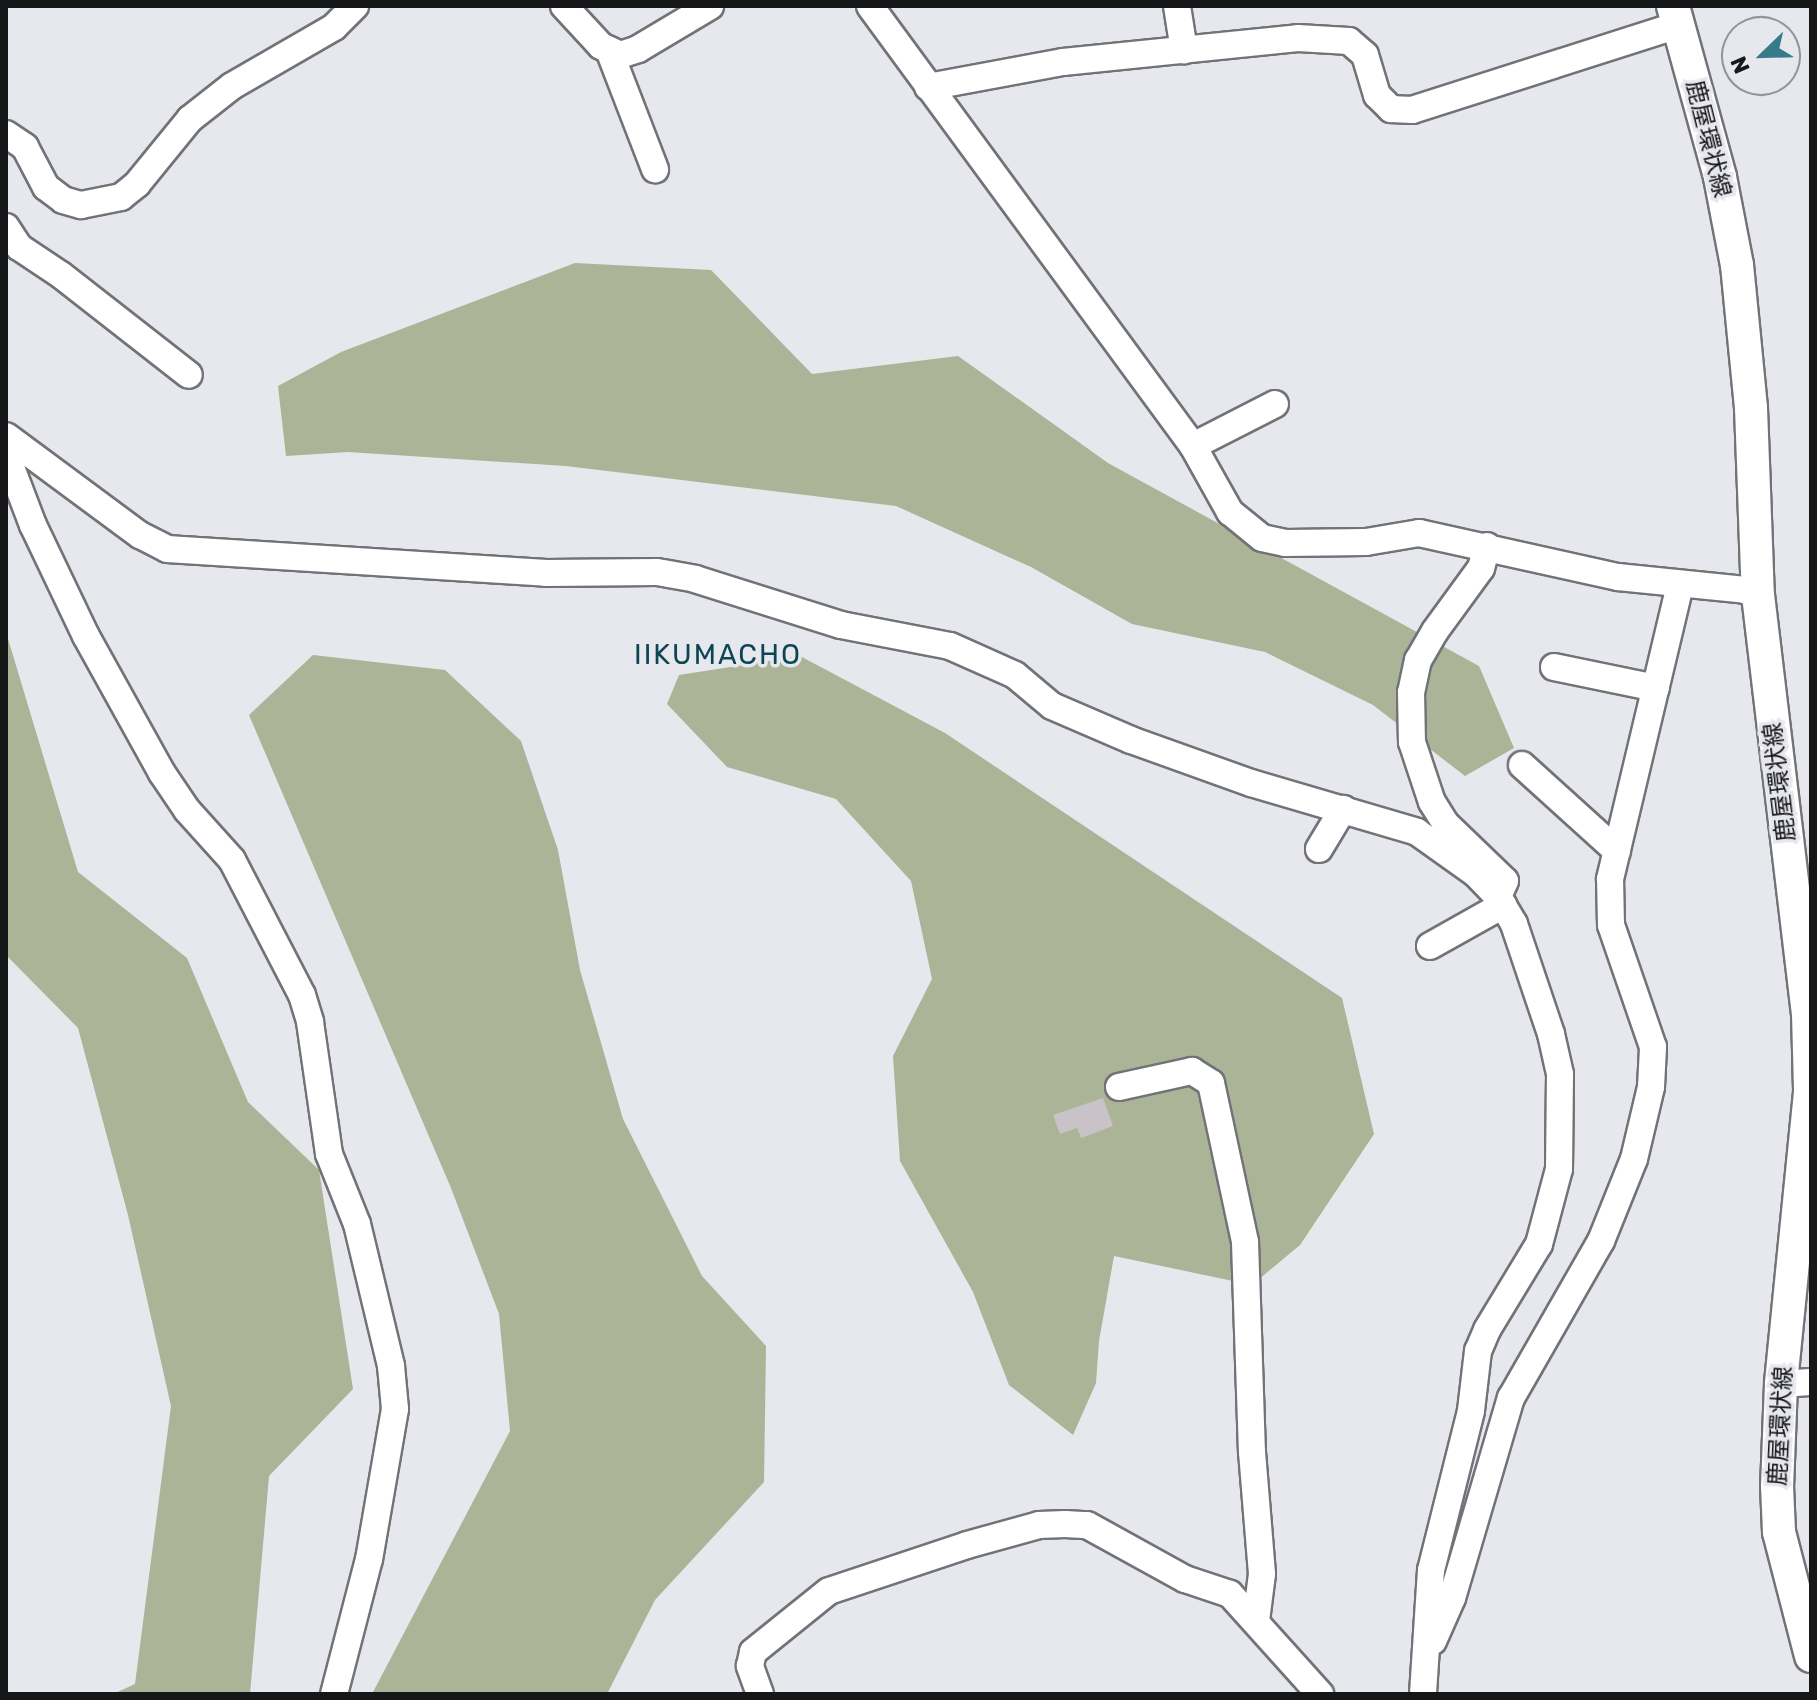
<!DOCTYPE html>
<meta charset="utf-8">
<style>
body{margin:0}
#map{position:relative;width:1817px;height:1700px;overflow:hidden;background:#e7e7ee;font-family:Rubik,"Noto Sans JP",sans-serif}
div>[style]{position:absolute}
.forest>*{inset:0;background:#abb496}
.building>*{inset:0;background:#c9c3c8}
.roads{filter:drop-shadow(2px 0 #727379) drop-shadow(-2px 0 #727379) drop-shadow(0 2px #727379) drop-shadow(0 -2px #727379)}
.minor>*{height:26px;margin:-13px;padding:0 13px;transform-origin:13px;border-radius:13px;background:#fff}
.major>*{height:32px;margin:-16px;padding:0 16px;transform-origin:16px;border-radius:16px;background:#fff}
span{translate:-50% -50%;white-space:nowrap;text-align:center;line-height:1.15;-webkit-text-stroke:7px #e7e7ee;paint-order:stroke}
.street-label{font-size:24px;color:#161719}
.quarter-label{font-size:28px;color:#0c4653;letter-spacing:2px}
.frame{position:absolute;inset:0;border:8px solid #161719;pointer-events:none}
.north{position:absolute;left:1721px;top:16px;width:80px;height:80px;box-sizing:border-box;background:#e7e7ee;border:2px solid #939499;border-radius:50%;rotate:247deg;font-size:22px;font-weight:700;line-height:32px;text-align:center;color:#161719}
.north::after{content:'';display:block;margin:auto;width:28px;height:36px;background:#377a8a;clip-path:polygon(50% 0,100% 100%,50% 72%,0 100%)}
</style>
<div id="map">
<div class="forest">
<i style="clip-path:polygon(575px 263px,711px 270px,812px 374px,958px 356px,1108px 463px,1479px 666px,1514px 748px,1465px 776px,1373px 705px,1265px 652px,1132px 624px,1031px 567px,896px 506px,566px 466px,348px 452px,286px 456px,278px 386px,341px 352px)"></i>
<i style="clip-path:polygon(6px 632px,78px 872px,187px 958px,248px 1102px,319px 1170px,353px 1389px,269px 1476px,250px 1694px,113px 1694px,135px 1684px,171px 1406px,128px 1215px,78px 1028px,6px 955px)"></i>
<i style="clip-path:polygon(313px 655px,445px 670px,521px 741px,558px 850px,580px 970px,623px 1119px,702px 1276px,766px 1346px,764px 1482px,655px 1600px,607px 1694px,372px 1694px,510px 1431px,499px 1314px,451px 1188px,249px 715px)"></i>
<i style="clip-path:polygon(800px 656px,945px 733px,1342px 998px,1374px 1134px,1300px 1245px,1252px 1285px,1114px 1256px,1099px 1341px,1096px 1383px,1073px 1435px,1009px 1385px,973px 1292px,900px 1161px,893px 1056px,932px 979px,911px 881px,836px 799px,727px 767px,667px 704px,679px 675px)"></i>
</div>
<div class="building">
<i style="clip-path:polygon(1103px 1098px,1113px 1126px,1081px 1138px,1077px 1128px,1060px 1134px,1053px 1115px)"></i>
</div>
<div class="roads">
<div class="minor">
<i style="left:564px;top:6px;width:54px;rotate:47.2deg"></i>
<i style="left:601px;top:46px;width:21px;rotate:25deg"></i>
<i style="left:620px;top:55px;width:19px;rotate:-18deg"></i>
<i style="left:638px;top:49px;width:84px;rotate:-30.8deg"></i>
<i style="left:870px;top:6px;width:546px;rotate:53.72deg"></i>
<i style="left:1193px;top:446px;width:76px;rotate:60.7deg"></i>
<i style="left:1230px;top:512px;width:41px;rotate:39.1deg"></i>
<i style="left:1262px;top:538px;width:24px;rotate:12deg"></i>
<i style="left:1285px;top:543px;width:81px;rotate:-0.7deg"></i>
<i style="left:1366px;top:542px;width:54px;rotate:-9.6deg"></i>
<i style="left:1419px;top:533px;width:204px;rotate:12.5deg"></i>
<i style="left:1618px;top:577px;width:128px;rotate:5.8deg"></i>
<i style="left:1745px;top:590px;width:14px;rotate:21deg"></i>
<i style="left:1177px;top:6px;width:45px;rotate:81deg"></i>
<i style="left:609px;top:50px;width:128px;rotate:68.9deg"></i>
<i style="left:928px;top:87px;width:137px;rotate:-10.5deg"></i>
<i style="left:1063px;top:62px;width:236px;rotate:-5.8deg"></i>
<i style="left:1298px;top:38px;width:51px;rotate:3.4deg"></i>
<i style="left:1349px;top:41px;width:21px;rotate:41deg"></i>
<i style="left:1365px;top:55px;width:42px;rotate:73.3deg"></i>
<i style="left:1377px;top:95px;width:20px;rotate:45deg"></i>
<i style="left:1391px;top:109px;width:21px;rotate:3deg"></i>
<i style="left:1412px;top:110px;width:279px;rotate:-17.7deg"></i>
<i style="left:6px;top:134px;width:23px;rotate:34deg"></i>
<i style="left:25px;top:147px;width:45px;rotate:62.3deg"></i>
<i style="left:46px;top:187px;width:21px;rotate:37deg"></i>
<i style="left:63px;top:200px;width:19px;rotate:16deg"></i>
<i style="left:81px;top:205px;width:41px;rotate:-11.3deg"></i>
<i style="left:121px;top:197px;width:21px;rotate:-39deg"></i>
<i style="left:137px;top:184px;width:84px;rotate:-50.8deg"></i>
<i style="left:190px;top:119px;width:53px;rotate:-38.2deg"></i>
<i style="left:232px;top:86px;width:118px;rotate:-30deg"></i>
<i style="left:334px;top:27px;width:30px;rotate:-45deg"></i>
<i style="left:6px;top:227px;width:24px;rotate:57deg"></i>
<i style="left:19px;top:247px;width:50px;rotate:33.7deg"></i>
<i style="left:61px;top:275px;width:162px;rotate:38deg"></i>
<i style="left:6px;top:436px;width:167px;rotate:36.5deg"></i>
<i style="left:140px;top:535px;width:30px;rotate:27deg"></i>
<i style="left:167px;top:549px;width:380px;rotate:3.6deg"></i>
<i style="left:546px;top:573px;width:111px;rotate:-0.5deg"></i>
<i style="left:657px;top:572px;width:39px;rotate:10deg"></i>
<i style="left:695px;top:579px;width:153px;rotate:17.5deg"></i>
<i style="left:841px;top:625px;width:111px;rotate:10.9deg"></i>
<i style="left:950px;top:646px;width:71px;rotate:24deg"></i>
<i style="left:1015px;top:675px;width:48px;rotate:40deg"></i>
<i style="left:1052px;top:706px;width:86px;rotate:23.3deg"></i>
<i style="left:1131px;top:740px;width:127px;rotate:19.7deg"></i>
<i style="left:1251px;top:783px;width:173px;rotate:16.4deg"></i>
<i style="left:1417px;top:832px;width:71px;rotate:35.3deg"></i>
<i style="left:1475px;top:873px;width:33px;rotate:46deg"></i>
<i style="left:1498px;top:897px;width:31px;rotate:59deg"></i>
<i style="left:1514px;top:924px;width:116px;rotate:71.4deg"></i>
<i style="left:1551px;top:1034px;width:41px;rotate:77.3deg"></i>
<i style="left:1560px;top:1074px;width:95px;rotate:90.6deg"></i>
<i style="left:1559px;top:1169px;width:78px;rotate:104.9deg"></i>
<i style="left:1539px;top:1244px;width:100px;rotate:121.2deg"></i>
<i style="left:1487px;top:1330px;width:23px;rotate:113deg"></i>
<i style="left:1478px;top:1351px;width:60px;rotate:96.7deg"></i>
<i style="left:1471px;top:1411px;width:164px;rotate:104.1deg"></i>
<i style="left:1431px;top:1570px;width:124px;rotate:93.7deg"></i>
<i style="left:1193px;top:446px;width:92px;rotate:-27.1deg"></i>
<i style="left:6px;top:454px;width:76px;rotate:69.2deg"></i>
<i style="left:33px;top:525px;width:123px;rotate:64.5deg"></i>
<i style="left:86px;top:636px;width:157px;rotate:61deg"></i>
<i style="left:162px;top:773px;width:45px;rotate:56deg"></i>
<i style="left:187px;top:810px;width:67px;rotate:48deg"></i>
<i style="left:232px;top:860px;width:152px;rotate:62.6deg"></i>
<i style="left:302px;top:995px;width:28px;rotate:73deg"></i>
<i style="left:310px;top:1022px;width:133px;rotate:81.8deg"></i>
<i style="left:329px;top:1154px;width:75px;rotate:68.2deg"></i>
<i style="left:357px;top:1224px;width:146px;rotate:76.5deg"></i>
<i style="left:391px;top:1366px;width:43px;rotate:84.7deg"></i>
<i style="left:395px;top:1409px;width:152px;rotate:99.8deg"></i>
<i style="left:369px;top:1559px;width:139px;rotate:104.5deg"></i>
<i style="left:1487px;top:546px;width:23px;rotate:105deg"></i>
<i style="left:1481px;top:568px;width:78px;rotate:126.1deg"></i>
<i style="left:1435px;top:631px;width:34px;rotate:120deg"></i>
<i style="left:1418px;top:660px;width:33px;rotate:102deg"></i>
<i style="left:1411px;top:692px;width:50px;rotate:88.9deg"></i>
<i style="left:1412px;top:742px;width:63px;rotate:71.6deg"></i>
<i style="left:1432px;top:802px;width:25px;rotate:58deg"></i>
<i style="left:1445px;top:823px;width:83px;rotate:44deg"></i>
<i style="left:1505px;top:881px;width:17px;rotate:114deg"></i>
<i style="left:1554px;top:667px;width:104px;rotate:11.6deg"></i>
<i style="left:1522px;top:765px;width:128px;rotate:42.2deg"></i>
<i style="left:1319px;top:849px;width:47px;rotate:-59deg"></i>
<i style="left:1430px;top:946px;width:84px;rotate:-29.3deg"></i>
<i style="left:1119px;top:1087px;width:75px;rotate:-12.4deg"></i>
<i style="left:1192px;top:1071px;width:22px;rotate:32deg"></i>
<i style="left:1211px;top:1083px;width:163px;rotate:77.9deg"></i>
<i style="left:1245px;top:1242px;width:210px;rotate:88.1deg"></i>
<i style="left:1252px;top:1452px;width:122px;rotate:85.3deg"></i>
<i style="left:1262px;top:1574px;width:47px;rotate:97.3deg"></i>
<i style="left:1781px;top:1384px;width:30px;rotate:-4deg"></i>
<i style="left:1433px;top:1641px;width:47px;rotate:-66.2deg"></i>
<i style="left:1452px;top:1598px;width:209px;rotate:-73.6deg"></i>
<i style="left:1511px;top:1398px;width:181px;rotate:-60.2deg"></i>
<i style="left:1601px;top:1241px;width:88px;rotate:-68.1deg"></i>
<i style="left:1634px;top:1159px;width:74px;rotate:-76.7deg"></i>
<i style="left:1651px;top:1087px;width:40px;rotate:-87.1deg"></i>
<i style="left:1653px;top:1047px;width:129px;rotate:-109deg"></i>
<i style="left:1611px;top:925px;width:46px;rotate:-91.2deg"></i>
<i style="left:1610px;top:879px;width:302px;rotate:-76.6deg"></i>
<i style="left:760px;top:1694px;width:30px;rotate:-110deg"></i>
<i style="left:750px;top:1666px;width:14px;rotate:-78deg"></i>
<i style="left:753px;top:1652px;width:97px;rotate:-38.8deg"></i>
<i style="left:829px;top:1591px;width:145px;rotate:-18.4deg"></i>
<i style="left:967px;top:1545px;width:75px;rotate:-15.5deg"></i>
<i style="left:1039px;top:1525px;width:26px;rotate:-2deg"></i>
<i style="left:1065px;top:1524px;width:22px;rotate:3deg"></i>
<i style="left:1087px;top:1525px;width:112px;rotate:28.9deg"></i>
<i style="left:1185px;top:1579px;width:47px;rotate:18.4deg"></i>
<i style="left:1230px;top:1594px;width:135px;rotate:48deg"></i>
</div>
<div class="major">
<i style="left:1673px;top:6px;width:177px;rotate:74.6deg"></i>
<i style="left:1720px;top:177px;width:90px;rotate:79.1deg"></i>
<i style="left:1737px;top:265px;width:144px;rotate:84.4deg"></i>
<i style="left:1751px;top:408px;width:187px;rotate:87.9deg"></i>
<i style="left:1758px;top:595px;width:421px;rotate:83.2deg"></i>
<i style="left:1808px;top:1013px;width:79px;rotate:88.5deg"></i>
<i style="left:1810px;top:1092px;width:293px;rotate:95.7deg"></i>
<i style="left:1781px;top:1384px;width:102px;rotate:92.2deg"></i>
<i style="left:1777px;top:1486px;width:46px;rotate:87.5deg"></i>
<i style="left:1779px;top:1532px;width:128px;rotate:75.5deg"></i>
</div>
</div>
<div class="street-label">
<span style="left:1708px;top:139px;rotate:76deg">鹿屋環状線</span>
<span style="left:1780px;top:782px;rotate:-97deg">鹿屋環状線</span>
<span style="left:1781px;top:1426px;rotate:-87deg">鹿屋環状線</span>
</div>
<div class="quarter-label">
<span style="left:718px;top:655px">IIKUMACHO</span>
</div>
<div class="frame"></div>
<div class="north">N</div>
</div>
